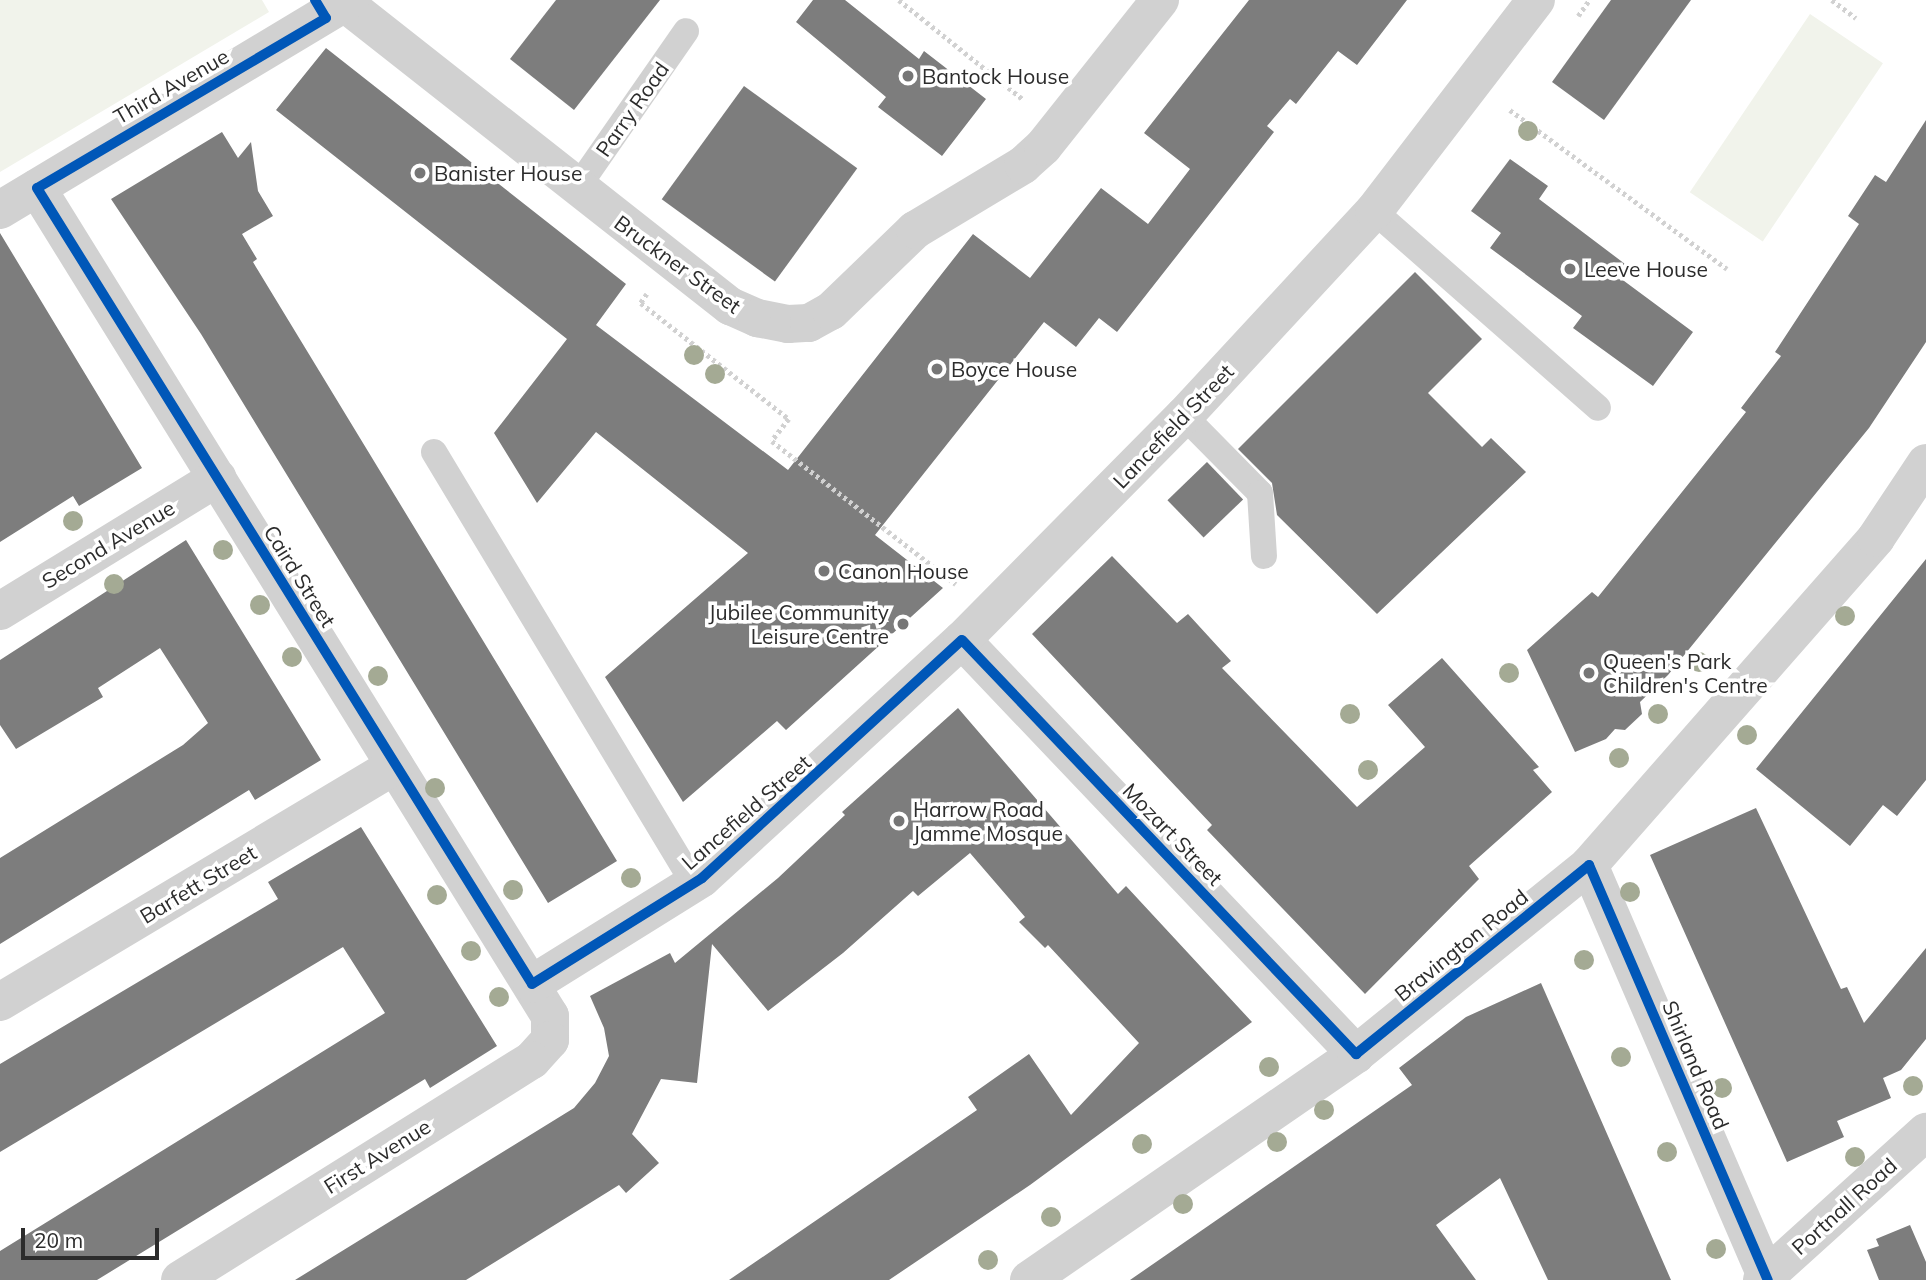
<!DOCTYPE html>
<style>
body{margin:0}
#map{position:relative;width:1926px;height:1280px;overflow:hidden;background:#fff;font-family:Mulish,sans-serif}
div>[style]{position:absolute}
.green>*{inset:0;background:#f1f3eb;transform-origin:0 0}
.building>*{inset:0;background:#7d7d7d;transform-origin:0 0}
.path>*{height:4.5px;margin-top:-2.25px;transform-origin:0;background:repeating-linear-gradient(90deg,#d1d1d1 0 3.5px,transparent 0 7px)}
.service>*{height:26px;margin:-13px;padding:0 13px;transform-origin:13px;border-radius:13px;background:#d1d1d1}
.minor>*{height:38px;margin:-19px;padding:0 19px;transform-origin:19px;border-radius:19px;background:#d1d1d1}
.cycleway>*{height:10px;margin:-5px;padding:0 5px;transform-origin:5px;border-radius:5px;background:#0057b8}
.trees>*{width:20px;height:20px;margin:-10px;border-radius:50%;background:#a4aa94}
.dots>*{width:19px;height:19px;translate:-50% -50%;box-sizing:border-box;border:4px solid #fff;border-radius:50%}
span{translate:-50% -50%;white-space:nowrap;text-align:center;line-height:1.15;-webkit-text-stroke:7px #fff;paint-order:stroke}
.poi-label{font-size:21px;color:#2c2c2c}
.left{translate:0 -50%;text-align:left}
.right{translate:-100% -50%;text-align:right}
.street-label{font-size:21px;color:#2c2c2c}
.scale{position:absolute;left:21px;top:1228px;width:138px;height:32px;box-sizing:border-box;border:4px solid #2c2c2c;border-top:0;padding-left:9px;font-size:21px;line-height:24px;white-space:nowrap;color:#2c2c2c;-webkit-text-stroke:5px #fff;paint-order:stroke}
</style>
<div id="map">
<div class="green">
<i style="clip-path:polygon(0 0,262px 0,269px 12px,0 172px)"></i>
<i style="left:1810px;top:14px;width:88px;height:215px;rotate:34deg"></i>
</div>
<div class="building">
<i style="clip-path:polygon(556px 0,660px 0,574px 110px,510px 59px)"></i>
<i style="clip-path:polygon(813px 0,845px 0,919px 59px,924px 51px,986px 99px,942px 156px,878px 107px,886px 97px,796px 22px)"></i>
<i style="clip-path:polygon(1249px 0,1407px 0,1357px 65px,1338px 51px,1296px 104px,1290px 99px,1267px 126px,1274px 132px,1117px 332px,1099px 318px,1076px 347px,1044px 322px,875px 535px,943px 588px,786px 730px,777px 721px,683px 802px,605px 677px,748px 553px,596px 432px,537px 503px,494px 433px,567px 339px,276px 110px,326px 48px,626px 284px,596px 325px,788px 470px,973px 234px,1030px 278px,1101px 188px,1148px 224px,1190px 169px,1144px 133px)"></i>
<i style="clip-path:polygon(1611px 0,1691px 0,1604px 120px,1552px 82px)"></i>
<i style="left:744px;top:86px;width:140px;height:140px;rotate:36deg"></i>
<i style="clip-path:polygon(1926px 120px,1926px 342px,1869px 428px,1668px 675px,1640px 702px,1642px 714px,1625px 730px,1615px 729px,1606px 739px,1575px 752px,1527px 650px,1592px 592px,1598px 597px,1746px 412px,1741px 408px,1781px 356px,1775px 352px,1859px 224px,1848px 216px,1875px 175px,1886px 182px)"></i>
<i style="clip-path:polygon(222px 132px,238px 158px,251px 142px,258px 191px,273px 216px,242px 234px,257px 259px,253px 262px,617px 861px,548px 903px,201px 334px,111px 199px)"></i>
<i style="clip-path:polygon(1510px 159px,1548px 186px,1539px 199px,1625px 264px,1616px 275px,1693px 332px,1653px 386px,1573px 328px,1582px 316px,1490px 248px,1501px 233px,1471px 211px)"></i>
<i style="clip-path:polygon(0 233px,142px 468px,79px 506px,73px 496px,0 542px)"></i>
<i style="clip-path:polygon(1415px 272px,1482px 339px,1428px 393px,1482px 447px,1491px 438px,1526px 472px,1377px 614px,1277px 515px,1272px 483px,1238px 449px)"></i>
<i style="left:1207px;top:462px;width:52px;height:55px;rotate:46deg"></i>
<i style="clip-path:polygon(186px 540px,321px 760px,255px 800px,249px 790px,0 944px,0 858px,183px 745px,208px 723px,160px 648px,98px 688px,103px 697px,16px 749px,0 725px,0 660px)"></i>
<i style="clip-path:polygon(1112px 556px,1177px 623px,1188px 614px,1231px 661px,1222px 668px,1357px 807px,1425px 747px,1388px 705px,1442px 658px,1539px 767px,1533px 770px,1552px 792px,1469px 866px,1479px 879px,1365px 994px,1207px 830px,1212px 825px,1032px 634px)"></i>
<i style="clip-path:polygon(1926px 559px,1926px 780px,1897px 816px,1883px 805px,1850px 846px,1756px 769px)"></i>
<i style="clip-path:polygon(958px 708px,1118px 894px,1126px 886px,1252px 1022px,1030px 1185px,889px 1280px,729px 1280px,977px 1110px,968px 1097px,1029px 1054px,1071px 1115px,1139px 1043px,1048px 945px,1045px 948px,1019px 922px,1025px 917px,970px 853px,918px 896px,913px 891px,843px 953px,768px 1011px,712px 944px,697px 1083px,661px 1079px,632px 1134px,659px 1163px,626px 1193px,619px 1185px,466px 1280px,295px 1280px,574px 1108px,595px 1083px,609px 1056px,604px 1028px,590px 996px,670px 953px,675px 963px,778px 878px,845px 815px,842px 812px)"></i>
<i style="clip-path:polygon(1756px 808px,1841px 989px,1847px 987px,1864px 1023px,1926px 948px,1926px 1039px,1901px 1070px,1883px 1078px,1891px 1098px,1837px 1121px,1844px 1137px,1787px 1162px,1650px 855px)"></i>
<i style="clip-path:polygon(361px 827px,497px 1046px,430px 1088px,425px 1079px,97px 1280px,0 1280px,0 1251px,385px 1013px,343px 947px,0 1152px,0 1064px,278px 899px,268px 882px)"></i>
<i style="clip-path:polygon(1541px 983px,1671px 1280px,1548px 1280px,1500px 1178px,1436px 1225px,1476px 1280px,1130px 1280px,1412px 1085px,1399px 1068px,1466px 1017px)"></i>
<i style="clip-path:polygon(1910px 1225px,1926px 1262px,1926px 1280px,1879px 1280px,1867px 1250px,1879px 1246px,1876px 1239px)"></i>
</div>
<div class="path">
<i style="left:899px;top:0;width:160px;rotate:38.7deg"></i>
<i style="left:1832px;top:0;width:30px;rotate:37deg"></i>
<i style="left:1578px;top:16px;width:19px;rotate:-55deg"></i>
<i style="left:1510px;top:110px;width:269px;rotate:36.2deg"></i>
<i style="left:647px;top:294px;width:11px;rotate:124deg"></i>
<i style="left:641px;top:303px;width:188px;rotate:38.1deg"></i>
<i style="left:789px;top:419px;width:28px;rotate:128deg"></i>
<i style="left:772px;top:441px;width:233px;rotate:37.9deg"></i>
</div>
<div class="service">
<i style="left:577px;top:188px;width:191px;rotate:-55.2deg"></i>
<i style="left:1374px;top:211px;width:298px;rotate:41.3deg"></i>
<i style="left:1184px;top:416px;width:108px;rotate:45.4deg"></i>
<i style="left:1260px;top:493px;width:63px;rotate:86.4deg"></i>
<i style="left:434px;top:452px;width:504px;rotate:58.96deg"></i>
</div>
<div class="minor">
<i style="left:346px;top:4px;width:489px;rotate:38.2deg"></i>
<i style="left:730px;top:306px;width:30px;rotate:24deg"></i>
<i style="left:757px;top:318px;width:32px;rotate:11deg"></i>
<i style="left:788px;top:324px;width:21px;rotate:-3deg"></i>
<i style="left:809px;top:323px;width:25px;rotate:-29deg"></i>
<i style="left:831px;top:311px;width:117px;rotate:-44deg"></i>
<i style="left:915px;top:230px;width:126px;rotate:-31deg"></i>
<i style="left:1023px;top:165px;width:27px;rotate:-42deg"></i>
<i style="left:1043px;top:147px;width:188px;rotate:-51.5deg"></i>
<i style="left:37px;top:188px;width:974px;rotate:58.22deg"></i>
<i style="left:550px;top:1016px;width:24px;rotate:90deg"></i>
<i style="left:550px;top:1040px;width:27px;rotate:132deg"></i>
<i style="left:532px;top:1060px;width:415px;rotate:148deg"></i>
<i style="left:0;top:210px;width:408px;rotate:-31deg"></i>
<i style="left:0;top:611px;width:255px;rotate:-31.5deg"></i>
<i style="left:962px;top:640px;width:572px;rotate:46.42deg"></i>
<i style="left:1589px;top:865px;width:452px;rotate:66.7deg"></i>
<i style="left:532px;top:984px;width:200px;rotate:-31.9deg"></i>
<i style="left:702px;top:878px;width:352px;rotate:-42.5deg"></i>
<i style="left:962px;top:640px;width:315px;rotate:-45.3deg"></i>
<i style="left:1184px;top:416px;width:280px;rotate:-47.2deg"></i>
<i style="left:1374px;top:211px;width:266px;rotate:-52.5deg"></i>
<i style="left:0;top:1002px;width:460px;rotate:-30.9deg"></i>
<i style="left:1029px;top:1280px;width:397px;rotate:-34.6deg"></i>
<i style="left:1356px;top:1054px;width:300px;rotate:-39deg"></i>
<i style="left:1589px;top:865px;width:435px;rotate:-48.7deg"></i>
<i style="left:1876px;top:538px;width:90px;rotate:-56.3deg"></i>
<i style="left:1762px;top:1280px;width:221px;rotate:-42.1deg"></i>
</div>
<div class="cycleway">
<i style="left:315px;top:0;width:21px;rotate:59deg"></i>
<i style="left:326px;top:18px;width:335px;rotate:149.5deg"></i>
<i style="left:37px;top:188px;width:937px;rotate:58.12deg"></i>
<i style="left:532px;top:984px;width:200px;rotate:-31.9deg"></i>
<i style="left:702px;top:878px;width:352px;rotate:-42.5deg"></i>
<i style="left:962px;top:640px;width:572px;rotate:46.42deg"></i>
<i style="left:1356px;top:1054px;width:300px;rotate:-39deg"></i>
<i style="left:1589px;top:865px;width:452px;rotate:66.7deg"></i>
</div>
<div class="trees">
<i style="left:1528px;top:131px"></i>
<i style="left:694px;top:355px"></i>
<i style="left:715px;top:374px"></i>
<i style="left:73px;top:521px"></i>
<i style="left:223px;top:550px"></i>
<i style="left:114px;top:584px"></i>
<i style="left:260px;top:605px"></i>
<i style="left:1845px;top:616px"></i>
<i style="left:292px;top:657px"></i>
<i style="left:1699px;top:662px"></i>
<i style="left:1509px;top:673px"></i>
<i style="left:378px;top:676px"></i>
<i style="left:1350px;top:714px"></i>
<i style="left:1658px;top:714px"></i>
<i style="left:1747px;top:735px"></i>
<i style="left:1619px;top:758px"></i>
<i style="left:1368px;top:770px"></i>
<i style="left:435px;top:788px"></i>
<i style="left:631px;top:878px"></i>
<i style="left:513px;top:890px"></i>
<i style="left:1630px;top:892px"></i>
<i style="left:437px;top:895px"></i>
<i style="left:471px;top:951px"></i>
<i style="left:1584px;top:960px"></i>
<i style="left:499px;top:997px"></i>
<i style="left:1621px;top:1057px"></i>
<i style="left:1269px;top:1067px"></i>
<i style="left:1913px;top:1086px"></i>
<i style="left:1722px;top:1088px"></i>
<i style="left:1324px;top:1110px"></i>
<i style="left:1277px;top:1142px"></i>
<i style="left:1142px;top:1144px"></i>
<i style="left:1667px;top:1152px"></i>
<i style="left:1855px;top:1157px"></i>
<i style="left:1183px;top:1204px"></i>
<i style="left:1051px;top:1217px"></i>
<i style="left:1716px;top:1249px"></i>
<i style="left:988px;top:1260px"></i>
</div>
<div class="dots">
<i style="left:908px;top:76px;background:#767676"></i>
<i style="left:420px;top:173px;background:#767676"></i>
<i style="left:1570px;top:269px;background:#767676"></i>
<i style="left:937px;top:369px;background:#767676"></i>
<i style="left:824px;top:571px;background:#767676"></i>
<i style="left:903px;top:624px;background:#767676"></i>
<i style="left:1589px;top:673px;background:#767676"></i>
<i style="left:899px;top:821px;background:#767676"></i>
</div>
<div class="poi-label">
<span class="left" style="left:922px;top:76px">Bantock House</span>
<span class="left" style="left:434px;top:173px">Banister House</span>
<span class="left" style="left:1584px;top:269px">Leeve House</span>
<span class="left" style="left:951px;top:369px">Boyce House</span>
<span class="left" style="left:838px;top:571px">Canon House</span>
<span class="right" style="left:889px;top:624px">Jubilee Community<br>Leisure Centre</span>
<span class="left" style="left:1603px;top:673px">Queen's Park<br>Children's Centre</span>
<span class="left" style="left:913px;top:821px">Harrow Road<br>Jamme Mosque</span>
</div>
<div class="street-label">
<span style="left:171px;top:86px;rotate:-30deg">Third Avenue</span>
<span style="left:632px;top:109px;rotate:-55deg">Parry Road</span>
<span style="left:678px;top:264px;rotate:36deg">Bruckner Street</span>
<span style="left:1173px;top:426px;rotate:-46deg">Lancefield Street</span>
<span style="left:108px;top:544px;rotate:-31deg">Second Avenue</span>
<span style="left:300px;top:576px;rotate:58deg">Caird Street</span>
<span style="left:746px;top:812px;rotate:-41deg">Lancefield Street</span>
<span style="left:1173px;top:834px;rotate:46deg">Mozart Street</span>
<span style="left:198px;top:884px;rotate:-31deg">Barfett Street</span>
<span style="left:1461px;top:945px;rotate:-39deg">Bravington Road</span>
<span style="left:1696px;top:1065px;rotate:67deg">Shirland Road</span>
<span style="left:377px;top:1156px;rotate:-32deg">First Avenue</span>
<span style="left:1844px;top:1206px;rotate:-42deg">Portnall Road</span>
</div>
<div class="scale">20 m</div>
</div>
